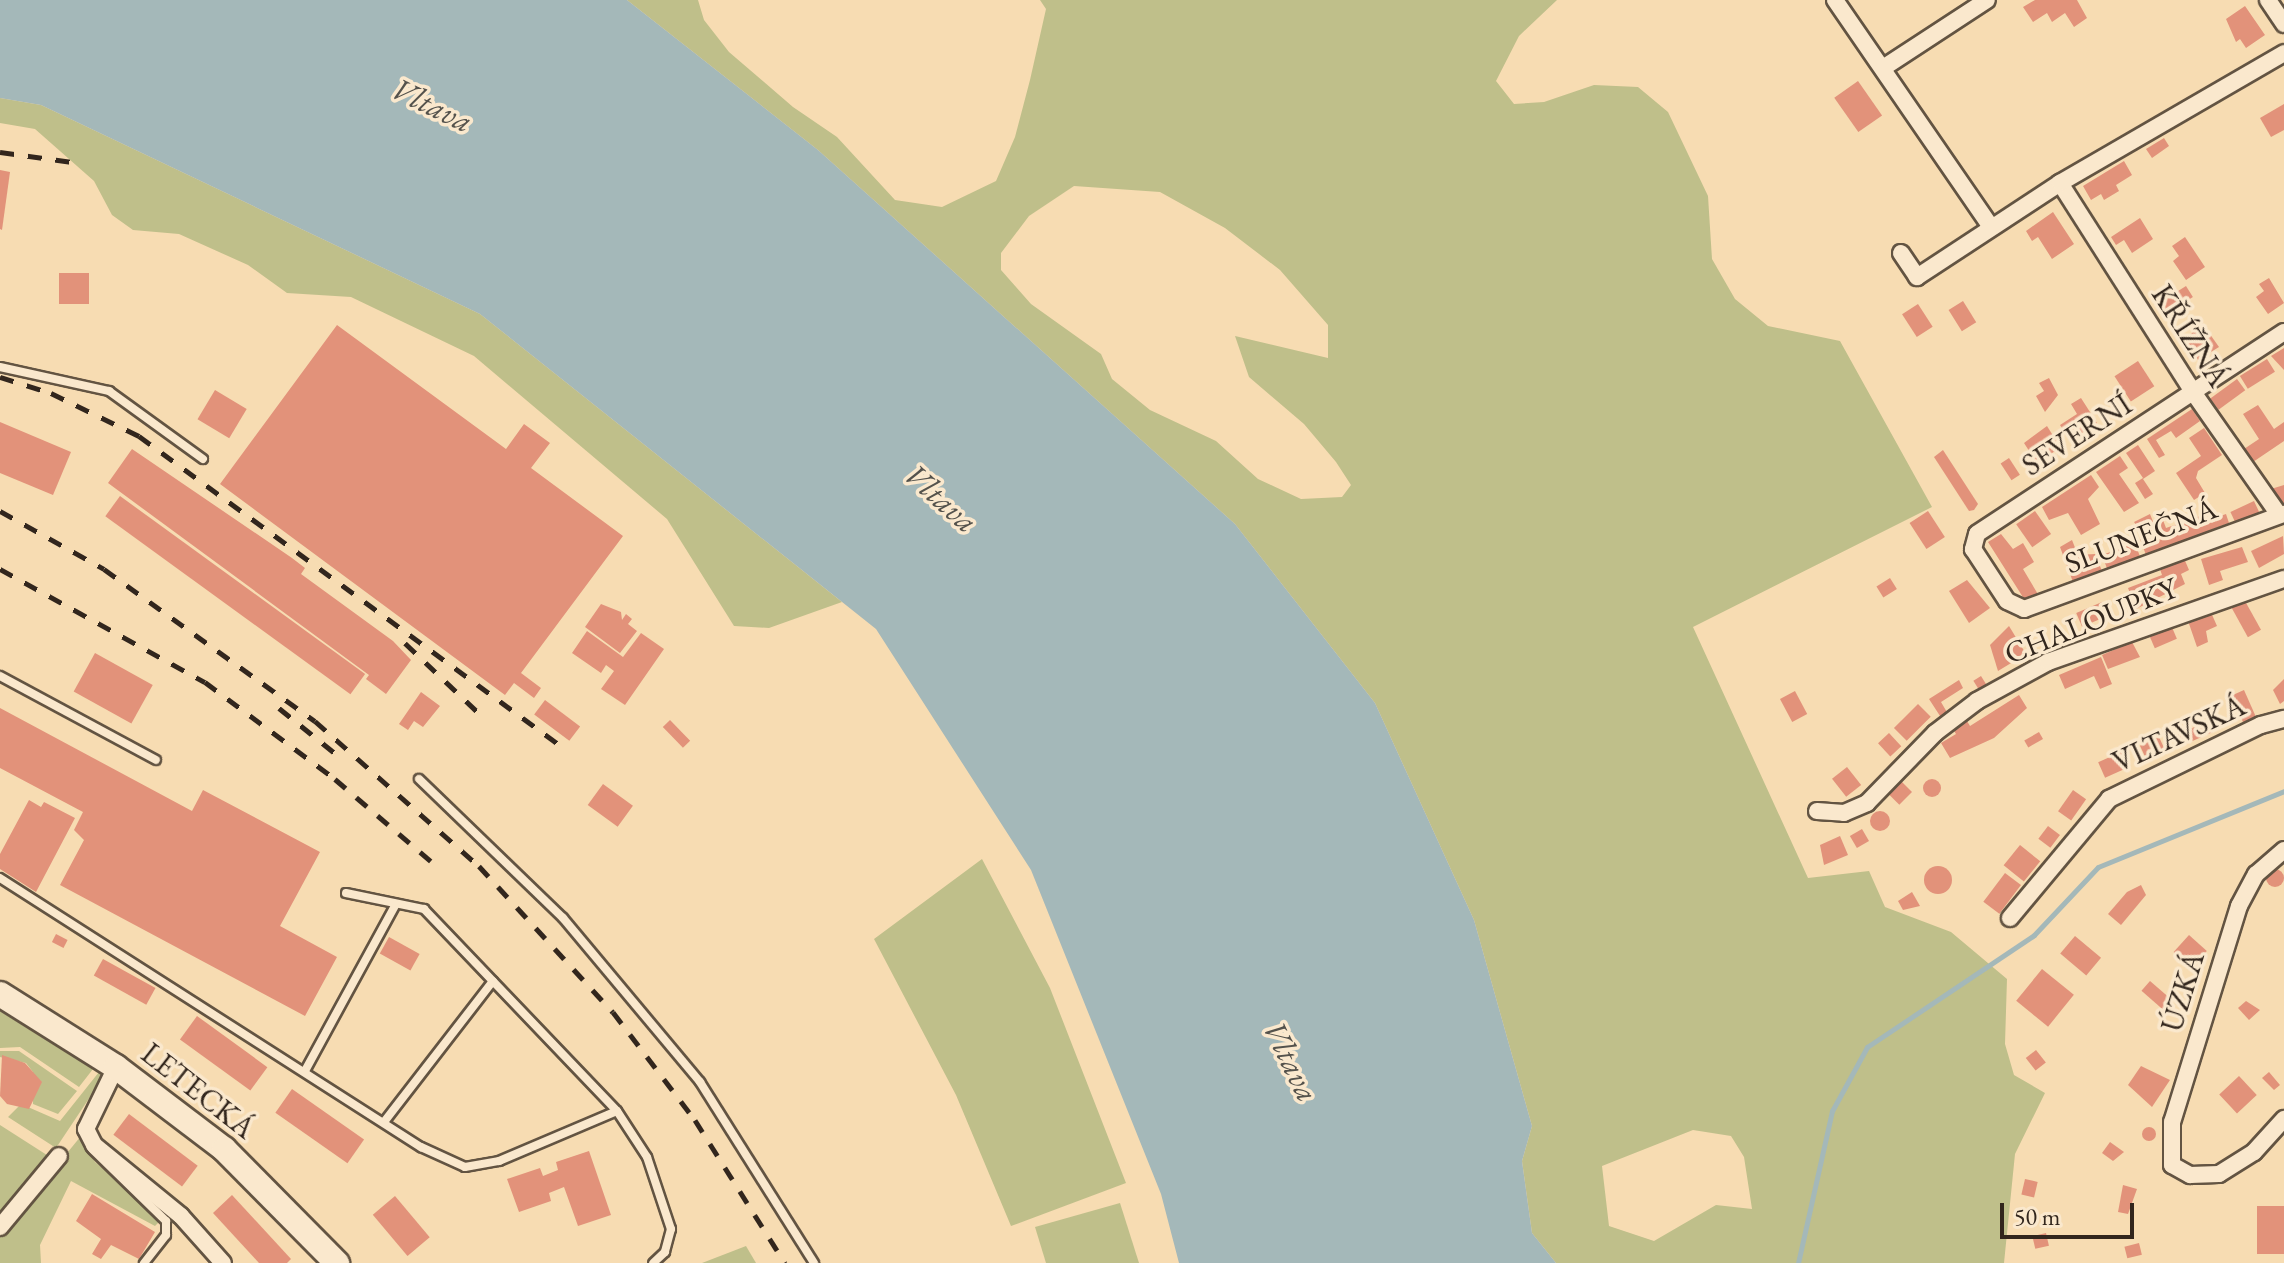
<!DOCTYPE html>
<meta charset="utf-8">
<style>
body{margin:0}
#map{position:relative;width:2284px;height:1263px;overflow:hidden;background:#f7dcb2;font-family:"EB Garamond",serif}
div>[style]{position:absolute}
.green>*{inset:0;background:#bfbf8a}
.water>*{inset:0;background:#a4b8b9}
.stream>*{height:5px;margin:-2.5px;padding:0 2.5px;transform-origin:2.5px;border-radius:2.5px;background:#a4b8b9}
.building>*{inset:0;background:#e2927a;transform-origin:0 0}
.round{border-radius:50%}
.roads{filter:drop-shadow(2px 0 #635442) drop-shadow(-2px 0 #635442) drop-shadow(0 2px #635442) drop-shadow(0 -2px #635442)}
.lane>*{height:8px;margin:-4px;padding:0 4px;transform-origin:4px;border-radius:4px;background:#fae8cd}
.street>*{height:16px;margin:-8px;padding:0 8px;transform-origin:8px;border-radius:8px;background:#fae8cd}
.secondary>*{height:24px;margin:-12px;padding:0 12px;transform-origin:12px;border-radius:12px;background:#fae8cd}
.rail>*{height:5px;margin-top:-2.5px;transform-origin:0;background:repeating-linear-gradient(90deg,#32261d 0 14px,transparent 0 28px)}
span{translate:-50% -50%;white-space:nowrap;text-align:center;line-height:1.15;-webkit-text-stroke:7px #fae8cd;paint-order:stroke}
.street-label{font-size:30px;color:#32261d}
.water-label{font-size:32px;color:#54524c;font-style:italic}
.scale{position:absolute;left:2000px;top:1203px;width:134px;height:36px;box-sizing:border-box;border:4px solid #32261d;border-top:0;padding-left:10px;font-size:24px;line-height:28px;white-space:nowrap;color:#32261d;-webkit-text-stroke:6px #fae8cd;paint-order:stroke}
</style>
<div id="map">
<div class="green">
<i style="clip-path:polygon(evenodd,627px 0,698px 0,704px 20px,729px 52px,793px 107px,837px 137px,895px 200px,942px 207px,996px 181px,1015px 137px,1030px 80px,1046px 9px,1040px 0,1557px 0,1519px 36px,1496px 81px,1514px 104px,1544px 102px,1594px 85px,1638px 87px,1668px 112px,1708px 196px,1712px 259px,1735px 299px,1768px 326px,1840px 341px,1932px 507px,1693px 627px,1808px 878px,1869px 871px,1885px 907px,1951px 932px,2007px 979px,2005px 1044px,2014px 1075px,2045px 1093px,2015px 1154px,2004px 1263px,1556px 1263px,1532px 1233px,1522px 1161px,1532px 1126px,1474px 920px,1375px 703px,1235px 524px,818px 150px,627px 0,1074px 186px,1160px 192px,1225px 228px,1280px 270px,1328px 325px,1328px 358px,1235px 336px,1249px 377px,1304px 424px,1336px 462px,1351px 485px,1342px 497px,1301px 499px,1258px 479px,1216px 441px,1150px 410px,1112px 379px,1101px 354px,1031px 304px,1001px 270px,1001px 253px,1029px 216px,1074px 186px,627px 0,1693px 1130px,1731px 1136px,1744px 1157px,1752px 1209px,1716px 1205px,1654px 1241px,1609px 1226px,1602px 1166px,1693px 1130px)"></i>
<i style="clip-path:polygon(0 98px,41px 105px,480px 314px,842px 602px,769px 628px,734px 626px,667px 519px,474px 356px,351px 297px,287px 293px,248px 265px,179px 234px,133px 230px,112px 215px,94px 181px,35px 129px,0 123px)"></i>
<i style="clip-path:polygon(982px 859px,1050px 988px,1126px 1183px,1011px 1226px,956px 1095px,874px 939px)"></i>
<i style="clip-path:polygon(0 1011px,93px 1069px,79px 1087px,20px 1047px,0 1048px)"></i>
<i style="clip-path:polygon(0 1051px,19px 1051px,77px 1091px,58px 1114px,33px 1104px,33px 1072px,26px 1063px,0 1057px)"></i>
<i style="clip-path:polygon(99px 1072px,104px 1076px,56px 1148px,8px 1117px,21px 1104px,60px 1121px)"></i>
<i style="clip-path:polygon(0 1125px,50px 1157px,0 1216px)"></i>
<i style="clip-path:polygon(81px 1136px,95px 1162px,157px 1213px,159px 1222px,155px 1226px,71px 1181px,40px 1245px,41px 1263px,0 1263px,0 1235px)"></i>
<i style="clip-path:polygon(1120px 1203px,1139px 1263px,1046px 1263px,1035px 1227px)"></i>
<i style="clip-path:polygon(746px 1246px,756px 1263px,702px 1263px)"></i>
</div>
<div class="water">
<i style="clip-path:polygon(0 0,627px 0,818px 150px,1235px 524px,1375px 703px,1474px 920px,1532px 1126px,1522px 1161px,1532px 1233px,1556px 1263px,1179px 1263px,1161px 1194px,1031px 870px,876px 629px,480px 314px,41px 105px,0 98px)"></i>
</div>
<div class="stream">
<i style="left:1798px;top:1263px;width:156px;rotate:-77.4deg"></i>
<i style="left:1832px;top:1111px;width:73px;rotate:-61.3deg"></i>
<i style="left:1867px;top:1047px;width:201px;rotate:-33.8deg"></i>
<i style="left:2034px;top:935px;width:93px;rotate:-46.7deg"></i>
<i style="left:2098px;top:867px;width:201px;rotate:-22.2deg"></i>
</div>
<div class="building">
<i style="clip-path:polygon(2035px 0,2077px 0,2087px 18px,2074px 27px,2065px 13px,2052px 22px,2047px 13px,2033px 22px,2023px 7px)"></i>
<i style="clip-path:polygon(2245px 6px,2265px 35px,2246px 48px,2240px 39px,2236px 42px,2226px 19px)"></i>
<i style="left:1858px;top:81px;width:42px;height:29px;rotate:55deg"></i>
<i style="clip-path:polygon(2284px 104px,2284px 130px,2271px 137px,2260px 118px)"></i>
<i style="clip-path:polygon(2164px 138px,2169px 146px,2152px 158px,2146px 149px)"></i>
<i style="clip-path:polygon(2124px 161px,2132px 175px,2116px 185px,2119px 191px,2104px 200px,2101px 194px,2091px 200px,2083px 186px)"></i>
<i style="clip-path:polygon(0 170px,10px 172px,2px 230px,0 229px)"></i>
<i style="clip-path:polygon(2053px 212px,2074px 244px,2052px 259px,2038px 237px,2032px 241px,2026px 231px)"></i>
<i style="clip-path:polygon(2140px 218px,2153px 239px,2132px 253px,2124px 240px,2116px 245px,2111px 237px)"></i>
<i style="clip-path:polygon(2185px 237px,2205px 267px,2186px 280px,2173px 261px,2179px 256px,2172px 246px)"></i>
<i style="left:59px;top:273px;width:30px;height:31px"></i>
<i style="clip-path:polygon(2269px 278px,2284px 303px,2268px 314px,2256px 297px,2264px 291px,2259px 284px)"></i>
<i style="left:2186px;top:286px;width:13px;height:30px;rotate:58deg"></i>
<i style="left:1963px;top:301px;width:25px;height:17px;rotate:58deg"></i>
<i style="left:1918px;top:304px;width:27px;height:19px;rotate:57deg"></i>
<i style="clip-path:polygon(2202px 323px,2219px 347px,2198px 360px,2185px 340px)"></i>
<i style="clip-path:polygon(337px 325px,506px 449px,524px 424px,550px 443px,531px 468px,623px 536px,521px 673px,541px 688px,534px 698px,514px 683px,505px 695px,220px 484px)"></i>
<i style="clip-path:polygon(2284px 348px,2284px 370px,2271px 356px)"></i>
<i style="left:2267px;top:359px;width:15px;height:32px;rotate:58deg"></i>
<i style="left:2138px;top:361px;width:30px;height:28px;rotate:57deg"></i>
<i style="clip-path:polygon(2049px 378px,2058px 395px,2045px 412px,2036px 396px,2044px 391px,2039px 383px)"></i>
<i style="left:2237px;top:379px;width:14px;height:33px;rotate:54deg"></i>
<i style="left:215px;top:390px;width:37px;height:34px;rotate:31deg"></i>
<i style="clip-path:polygon(2081px 398px,2097px 423px,2070px 441px,2060px 425px,2077px 414px,2071px 404px)"></i>
<i style="clip-path:polygon(2258px 405px,2274px 429px,2284px 422px,2284px 441px,2253px 462px,2244px 449px,2259px 439px,2243px 414px)"></i>
<i style="clip-path:polygon(2192px 409px,2200px 421px,2176px 438px,2171px 431px,2156px 440px,2165px 455px,2159px 458px,2147px 439px)"></i>
<i style="clip-path:polygon(0 422px,71px 452px,53px 495px,0 473px)"></i>
<i style="clip-path:polygon(2047px 426px,2057px 442px,2052px 445px,2055px 451px,2037px 463px,2024px 443px)"></i>
<i style="clip-path:polygon(2204px 428px,2222px 455px,2198px 471px,2196px 478px,2205px 493px,2194px 500px,2176px 473px,2201px 456px,2189px 438px)"></i>
<i style="clip-path:polygon(2138px 445px,2155px 471px,2143px 479px,2153px 494px,2145px 499px,2135px 483px,2143px 478px,2126px 453px)"></i>
<i style="clip-path:polygon(132px 449px,292px 558px,305px 568px,301px 574px,393px 641px,411px 660px,386px 694px,366px 679px,369px 675px,108px 483px)"></i>
<i style="clip-path:polygon(1943px 450px,1978px 504px,1974px 510px,1969px 511px,1934px 457px)"></i>
<i style="clip-path:polygon(2120px 456px,2128px 468px,2119px 474px,2139px 503px,2124px 512px,2096px 472px)"></i>
<i style="left:2009px;top:458px;width:20px;height:10px;rotate:57deg"></i>
<i style="clip-path:polygon(2091px 475px,2099px 487px,2088px 499px,2100px 524px,2081px 535px,2068px 513px,2049px 520px,2042px 507px)"></i>
<i style="clip-path:polygon(2284px 485px,2284px 508px,2271px 489px)"></i>
<i style="left:120px;top:496px;width:303px;height:25px;rotate:36deg"></i>
<i style="left:2254px;top:501px;width:14px;height:26px;rotate:65deg"></i>
<i style="left:1928px;top:511px;width:31px;height:22px;rotate:57deg"></i>
<i style="left:2035px;top:511px;width:28px;height:23px;rotate:55deg"></i>
<i style="clip-path:polygon(2150px 514px,2154px 524px,2163px 520px,2166px 528px,2200px 516px,2203px 522px,2226px 514px,2229px 523px,2146px 555px,2140px 539px,2145px 537px,2134px 522px)"></i>
<i style="clip-path:polygon(2001px 534px,2013px 549px,2023px 543px,2034px 562px,2023px 569px,2039px 596px,2026px 602px,1988px 542px)"></i>
<i style="clip-path:polygon(2283px 536px,2284px 554px,2259px 568px,2251px 551px)"></i>
<i style="clip-path:polygon(2072px 540px,2078px 555px,2095px 554px,2102px 571px,2073px 582px,2060px 547px)"></i>
<i style="left:2135px;top:543px;width:15px;height:35px;rotate:70deg"></i>
<i style="clip-path:polygon(2242px 547px,2248px 562px,2220px 571px,2223px 580px,2209px 585px,2201px 559px)"></i>
<i style="clip-path:polygon(2183px 556px,2189px 570px,2181px 574px,2185px 584px,2136px 609px,2128px 588px,2162px 575px,2159px 566px)"></i>
<i style="left:1890px;top:578px;width:13px;height:16px;rotate:58deg"></i>
<i style="clip-path:polygon(1967px 580px,1990px 608px,1969px 623px,1949px 591px)"></i>
<i style="left:2245px;top:601px;width:33px;height:15px;rotate:61deg"></i>
<i style="left:2102px;top:602px;width:15px;height:28px;rotate:67deg"></i>
<i style="clip-path:polygon(601px 604px,621px 612px,622px 620px,626px 614px,632px 619px,628px 624px,637px 631px,620px 653px,585px 627px)"></i>
<i style="clip-path:polygon(2209px 608px,2217px 626px,2206px 631px,2208px 642px,2197px 647px,2187px 618px)"></i>
<i style="left:2171px;top:625px;width:15px;height:24px;rotate:67deg"></i>
<i style="clip-path:polygon(2009px 626px,2026px 654px,1998px 671px,1990px 645px)"></i>
<i style="clip-path:polygon(587px 631px,623px 657px,641px 633px,664px 649px,625px 705px,601px 689px,614px 671px,606px 665px,601px 673px,572px 653px)"></i>
<i style="clip-path:polygon(2132px 642px,2140px 657px,2108px 669px,2102px 655px)"></i>
<i style="left:95px;top:653px;width:66px;height:44px;rotate:29deg"></i>
<i style="clip-path:polygon(2101px 657px,2112px 684px,2100px 689px,2094px 676px,2065px 689px,2059px 675px)"></i>
<i style="left:1981px;top:676px;width:15px;height:9px;rotate:58deg"></i>
<i style="clip-path:polygon(2284px 679px,2284px 701px,2280px 704px,2273px 690px)"></i>
<i style="clip-path:polygon(1959px 680px,1963px 688px,1941px 702px,1948px 714px,1942px 719px,1929px 699px)"></i>
<i style="left:2244px;top:690px;width:30px;height:14px;rotate:66deg"></i>
<i style="left:1795px;top:691px;width:26px;height:17px;rotate:62deg"></i>
<i style="clip-path:polygon(421px 692px,440px 706px,423px 727px,414px 721px,408px 730px,399px 724px)"></i>
<i style="clip-path:polygon(2019px 695px,2027px 708px,1994px 738px,1950px 758px,1941px 743px,1956px 734px,1953px 729px,1967px 721px,1970px 726px)"></i>
<i style="left:545px;top:700px;width:44px;height:18px;rotate:37deg"></i>
<i style="left:1918px;top:704px;width:18px;height:34px;rotate:45deg"></i>
<i style="clip-path:polygon(0 708px,192px 811px,203px 790px,320px 852px,280px 926px,337px 957px,305px 1016px,60px 885px,84px 840px,74px 830px,83px 812px,0 768px)"></i>
<i style="left:670px;top:720px;width:29px;height:10px;rotate:46deg"></i>
<i style="left:2208px;top:721px;width:12px;height:36px;rotate:66deg"></i>
<i style="left:2039px;top:732px;width:8px;height:17px;rotate:60deg"></i>
<i style="left:1889px;top:733px;width:18px;height:15px;rotate:47deg"></i>
<i style="left:2159px;top:737px;width:17px;height:21px;rotate:65deg"></i>
<i style="left:2121px;top:752px;width:17px;height:25px;rotate:66deg"></i>
<i style="left:1847px;top:767px;width:23px;height:19px;rotate:52deg"></i>
<i class="round" style="left:1923px;top:779px;width:18px;height:18px"></i>
<i style="left:1900px;top:780px;width:17px;height:18px;rotate:45deg"></i>
<i style="left:603px;top:784px;width:37px;height:26px;rotate:36deg"></i>
<i style="left:2073px;top:790px;width:16px;height:26px;rotate:35deg"></i>
<i style="clip-path:polygon(29px 800px,41px 807px,44px 802px,75px 818px,36px 892px,0 869px,0 854px)"></i>
<i class="round" style="left:1870px;top:811px;width:20px;height:20px"></i>
<i style="left:2048px;top:826px;width:15px;height:16px;rotate:37deg"></i>
<i style="left:1862px;top:829px;width:14px;height:14px;rotate:60deg"></i>
<i style="clip-path:polygon(1840px 836px,1848px 855px,1824px 865px,1820px 845px)"></i>
<i style="left:2020px;top:845px;width:26px;height:26px;rotate:39deg"></i>
<i class="round" style="left:1924px;top:866px;width:28px;height:28px"></i>
<i class="round" style="left:2266px;top:869px;width:18px;height:18px"></i>
<i style="left:2005px;top:873px;width:20px;height:36px;rotate:37deg"></i>
<i style="clip-path:polygon(2141px 885px,2146px 895px,2121px 925px,2108px 914px,2127px 892px)"></i>
<i style="clip-path:polygon(1912px 892px,1920px 906px,1903px 910px,1898px 901px)"></i>
<i style="left:56px;top:934px;width:13px;height:9px;rotate:27deg"></i>
<i style="left:2189px;top:935px;width:24px;height:23px;rotate:42deg"></i>
<i style="left:2075px;top:936px;width:34px;height:23px;rotate:40deg"></i>
<i style="left:389px;top:937px;width:35px;height:19px;rotate:29deg"></i>
<i style="left:103px;top:959px;width:60px;height:19px;rotate:29deg"></i>
<i style="left:2042px;top:969px;width:41px;height:41px;rotate:39deg"></i>
<i style="left:2150px;top:981px;width:28px;height:13px;rotate:41deg"></i>
<i style="clip-path:polygon(2246px 1001px,2260px 1010px,2249px 1020px,2238px 1008px)"></i>
<i style="left:197px;top:1016px;width:87px;height:29px;rotate:36deg"></i>
<i style="left:2036px;top:1050px;width:16px;height:13px;rotate:52deg"></i>
<i style="clip-path:polygon(2px 1055px,25px 1063px,42px 1082px,29px 1109px,7px 1104px,0 1096px)"></i>
<i style="clip-path:polygon(2141px 1066px,2170px 1080px,2152px 1107px,2128px 1085px)"></i>
<i style="clip-path:polygon(2269px 1072px,2280px 1085px,2274px 1090px,2262px 1078px)"></i>
<i style="left:2239px;top:1076px;width:26px;height:27px;rotate:47deg"></i>
<i style="left:292px;top:1089px;width:88px;height:29px;rotate:35deg"></i>
<i style="left:129px;top:1114px;width:86px;height:26px;rotate:37deg"></i>
<i class="round" style="left:2142px;top:1127px;width:14px;height:14px"></i>
<i style="clip-path:polygon(2110px 1142px,2124px 1152px,2113px 1161px,2102px 1153px)"></i>
<i style="clip-path:polygon(589px 1151px,611px 1215px,578px 1226px,564px 1187px,549px 1193px,551px 1201px,519px 1212px,507px 1179px,540px 1168px,543px 1176px,558px 1170px,556px 1162px)"></i>
<i style="left:2025px;top:1179px;width:13px;height:16px;rotate:13deg"></i>
<i style="clip-path:polygon(2123px 1185px,2137px 1189px,2128px 1214px,2118px 1212px)"></i>
<i style="clip-path:polygon(92px 1194px,155px 1232px,139px 1259px,111px 1245px,101px 1259px,92px 1254px,101px 1239px,76px 1221px)"></i>
<i style="clip-path:polygon(232px 1195px,291px 1259px,287px 1263px,259px 1263px,213px 1213px)"></i>
<i style="left:395px;top:1196px;width:54px;height:29px;rotate:50deg"></i>
<i style="left:2257px;top:1206px;width:27px;height:48px"></i>
<i style="left:2046px;top:1233px;width:13px;height:14px;rotate:77deg"></i>
<i style="left:2139px;top:1243px;width:12px;height:15px;rotate:76deg"></i>
</div>
<div class="roads">
<div class="lane">
<i style="left:0;top:367px;width:112px;rotate:12.4deg"></i>
<i style="left:109px;top:391px;width:116px;rotate:35.9deg"></i>
<i style="left:0;top:676px;width:177px;rotate:28.3deg"></i>
<i style="left:419px;top:779px;width:200px;rotate:44deg"></i>
<i style="left:563px;top:918px;width:214px;rotate:50.1deg"></i>
<i style="left:700px;top:1082px;width:214px;rotate:57.8deg"></i>
<i style="left:0;top:878px;width:500px;rotate:32.6deg"></i>
<i style="left:421px;top:1147px;width:48px;rotate:24.4deg"></i>
<i style="left:465px;top:1167px;width:35px;rotate:-10deg"></i>
<i style="left:499px;top:1161px;width:128px;rotate:-23deg"></i>
<i style="left:617px;top:1111px;width:55px;rotate:56.9deg"></i>
<i style="left:647px;top:1157px;width:76px;rotate:71.6deg"></i>
<i style="left:671px;top:1229px;width:24px;rotate:105deg"></i>
<i style="left:665px;top:1252px;width:16px;rotate:137deg"></i>
<i style="left:346px;top:893px;width:80px;rotate:11.6deg"></i>
<i style="left:424px;top:909px;width:279px;rotate:46.3deg"></i>
<i style="left:306px;top:1069px;width:188px;rotate:-61.4deg"></i>
<i style="left:384px;top:1122px;width:178px;rotate:-52.3deg"></i>
<i style="left:93px;top:1150px;width:102px;rotate:44.2deg"></i>
<i style="left:166px;top:1221px;width:14px;rotate:90deg"></i>
<i style="left:166px;top:1235px;width:36px;rotate:128deg"></i>
</div>
<div class="street">
<i style="left:1835px;top:0;width:275px;rotate:55.5deg"></i>
<i style="left:2268px;top:0;width:29px;rotate:56deg"></i>
<i style="left:1883px;top:68px;width:124px;rotate:-33.2deg"></i>
<i style="left:2060px;top:183px;width:248px;rotate:57.5deg"></i>
<i style="left:2193px;top:392px;width:150px;rotate:55deg"></i>
<i style="left:1901px;top:253px;width:29px;rotate:56deg"></i>
<i style="left:1917px;top:277px;width:171px;rotate:-33.3deg"></i>
<i style="left:2060px;top:183px;width:259px;rotate:-30.1deg"></i>
<i style="left:2284px;top:332px;width:367px;rotate:146.7deg"></i>
<i style="left:1977px;top:534px;width:16px;rotate:105deg"></i>
<i style="left:1973px;top:549px;width:62px;rotate:56.8deg"></i>
<i style="left:2007px;top:601px;width:19px;rotate:25deg"></i>
<i style="left:2024px;top:609px;width:277px;rotate:-20.1deg"></i>
<i style="left:1817px;top:811px;width:27px;rotate:4deg"></i>
<i style="left:1844px;top:813px;width:25px;rotate:-23deg"></i>
<i style="left:1867px;top:803px;width:98px;rotate:-45.8deg"></i>
<i style="left:1935px;top:733px;width:53px;rotate:-37.3deg"></i>
<i style="left:1977px;top:701px;width:81px;rotate:-28.8deg"></i>
<i style="left:2048px;top:662px;width:250px;rotate:-19.4deg"></i>
<i style="left:2284px;top:850px;width:37px;rotate:139deg"></i>
<i style="left:2256px;top:874px;width:36px;rotate:118deg"></i>
<i style="left:2239px;top:906px;width:226px;rotate:107.2deg"></i>
<i style="left:2172px;top:1122px;width:43px;rotate:90deg"></i>
<i style="left:2172px;top:1165px;width:21px;rotate:29deg"></i>
<i style="left:2190px;top:1175px;width:29px;rotate:-2deg"></i>
<i style="left:2219px;top:1174px;width:41px;rotate:-32.2deg"></i>
<i style="left:2254px;top:1152px;width:45px;rotate:-47.7deg"></i>
<i style="left:2010px;top:918px;width:155px;rotate:-50.2deg"></i>
<i style="left:2109px;top:799px;width:169px;rotate:-26deg"></i>
<i style="left:2261px;top:725px;width:24px;rotate:-15deg"></i>
<i style="left:116px;top:1067px;width:69px;rotate:115.8deg"></i>
<i style="left:86px;top:1129px;width:18px;rotate:63deg"></i>
<i style="left:94px;top:1145px;width:112px;rotate:39.2deg"></i>
<i style="left:181px;top:1216px;width:63px;rotate:48.2deg"></i>
<i style="left:0;top:1227px;width:92px;rotate:-50.3deg"></i>
</div>
<div class="secondary">
<i style="left:0;top:994px;width:137px;rotate:32.2deg"></i>
<i style="left:116px;top:1067px;width:136px;rotate:37.2deg"></i>
<i style="left:224px;top:1149px;width:161px;rotate:45.3deg"></i>
</div>
</div>
<div class="rail">
<i style="left:0;top:152px;width:73px;rotate:7.9deg"></i>
<i style="left:0;top:377px;width:53px;rotate:17.4deg"></i>
<i style="left:51px;top:393px;width:98px;rotate:26deg"></i>
<i style="left:139px;top:436px;width:524px;rotate:36.3deg"></i>
<i style="left:0;top:511px;width:119px;rotate:29.1deg"></i>
<i style="left:104px;top:569px;width:260px;rotate:35.8deg"></i>
<i style="left:315px;top:721px;width:219px;rotate:41.5deg"></i>
<i style="left:479px;top:866px;width:198px;rotate:47.5deg"></i>
<i style="left:613px;top:1012px;width:136px;rotate:52.8deg"></i>
<i style="left:695px;top:1120px;width:169px;rotate:57.8deg"></i>
<i style="left:0;top:569px;width:234px;rotate:28.9deg"></i>
<i style="left:205px;top:682px;width:162px;rotate:36.7deg"></i>
<i style="left:335px;top:779px;width:129px;rotate:40.6deg"></i>
<i style="left:405px;top:643px;width:108px;rotate:43.5deg"></i>
<i style="left:279px;top:708px;width:80px;rotate:38.9deg"></i>
</div>
<div class="street-label">
<span style="left:2190px;top:336px;rotate:57deg">KŘÍŽNÁ</span>
<span style="left:2077px;top:435px;rotate:-33deg">SEVERNÍ</span>
<span style="left:2141px;top:536px;rotate:-21deg">SLUNEČNÁ</span>
<span style="left:2091px;top:621px;rotate:-22deg">CHALOUPKY</span>
<span style="left:2179px;top:734px;rotate:-25deg">VLTAVSKÁ</span>
<span style="left:2183px;top:992px;rotate:-73deg">ÚZKÁ</span>
<span style="left:198px;top:1091px;rotate:38deg">LETECKÁ</span>
</div>
<div class="water-label">
<span style="left:432px;top:105px;rotate:26deg">Vltava</span>
<span style="left:941px;top:498px;rotate:42deg">Vltava</span>
<span style="left:1291px;top:1061px;rotate:64deg">Vltava</span>
</div>
<div class="scale">50 m</div>
</div>
